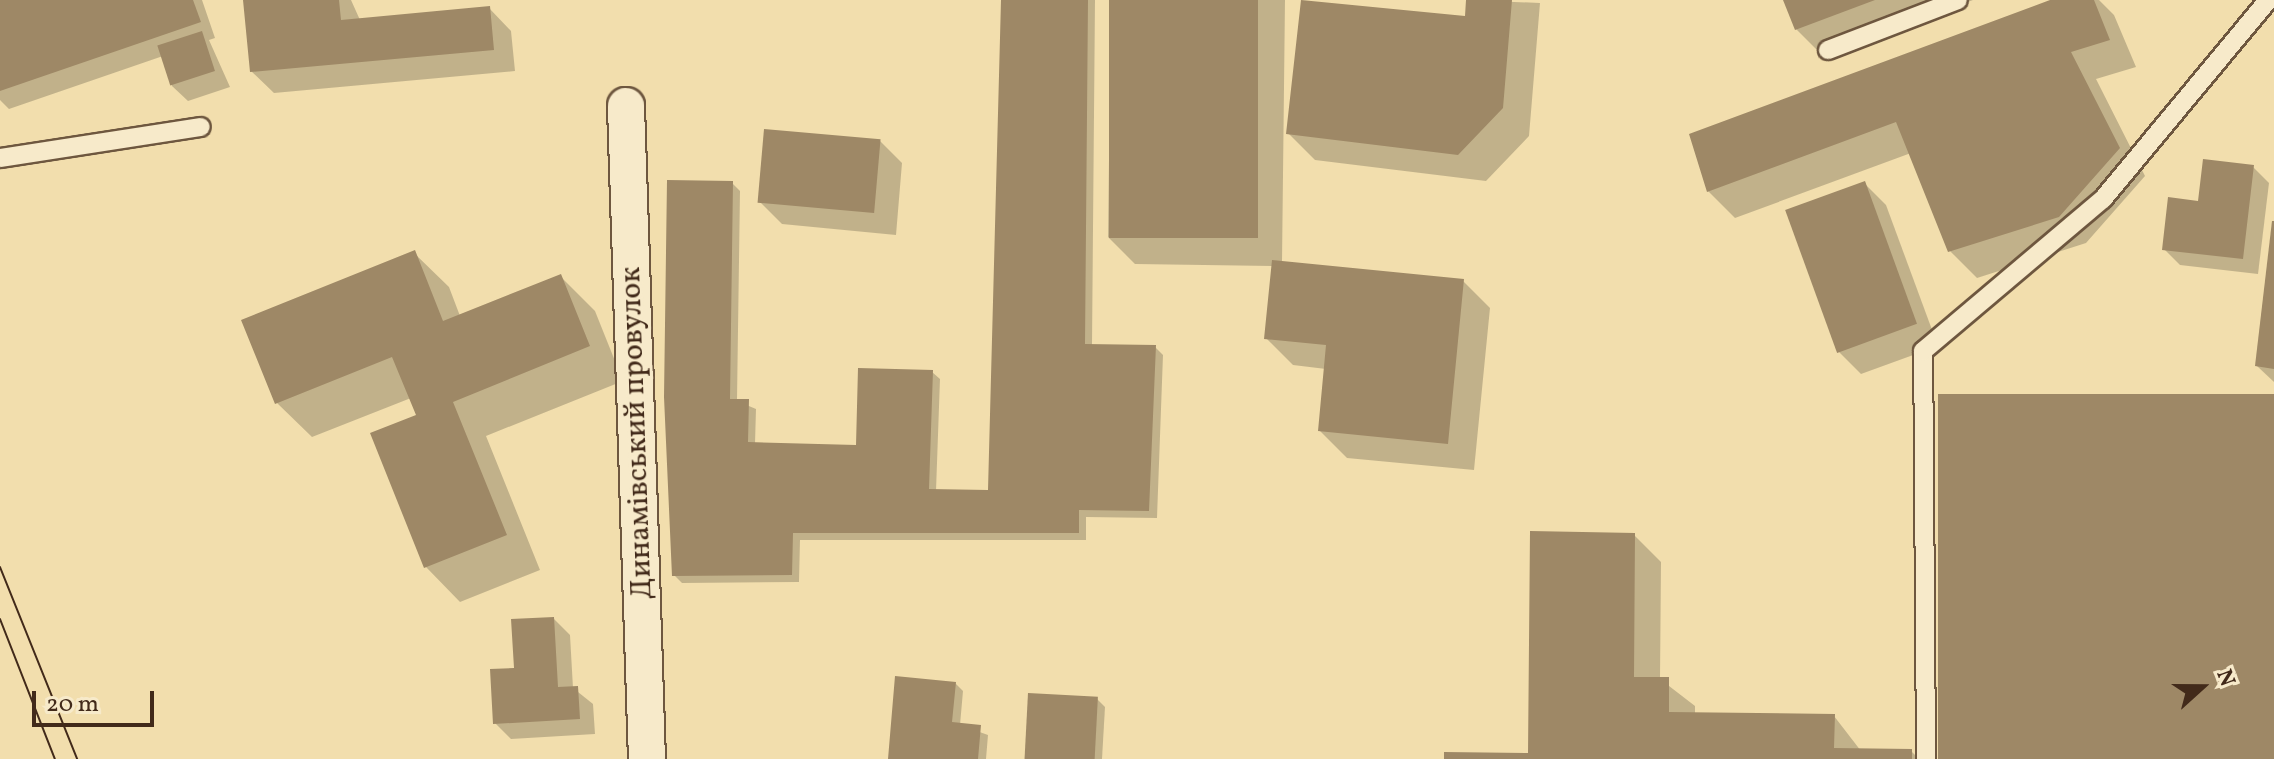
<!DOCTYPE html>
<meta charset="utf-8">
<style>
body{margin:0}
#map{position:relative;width:2274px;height:759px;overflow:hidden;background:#f2dead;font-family:Vollkorn,serif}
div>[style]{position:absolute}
.shadow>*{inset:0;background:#0003}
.building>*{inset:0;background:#9e8866;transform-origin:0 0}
.roads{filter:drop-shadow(2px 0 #6e573f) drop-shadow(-2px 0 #6e573f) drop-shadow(0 2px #6e573f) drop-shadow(0 -2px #6e573f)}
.service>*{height:18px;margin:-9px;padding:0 9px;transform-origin:9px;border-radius:9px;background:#f7eaca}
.minor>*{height:36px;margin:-18px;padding:0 18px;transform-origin:18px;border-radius:18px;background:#f7eaca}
.tram>*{height:2px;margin:-1px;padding:0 1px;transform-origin:1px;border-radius:1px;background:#422a1a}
span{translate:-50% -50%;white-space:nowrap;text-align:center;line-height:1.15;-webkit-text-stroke:6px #f7eaca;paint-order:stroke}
.street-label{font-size:30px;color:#422a1a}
.north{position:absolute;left:2162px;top:647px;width:80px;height:80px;-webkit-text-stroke:6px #f7eaca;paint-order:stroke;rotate:69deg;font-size:22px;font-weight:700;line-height:32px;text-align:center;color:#422a1a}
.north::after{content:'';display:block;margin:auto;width:28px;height:36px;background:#422a1a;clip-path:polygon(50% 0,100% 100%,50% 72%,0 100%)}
.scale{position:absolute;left:32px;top:691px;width:122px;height:36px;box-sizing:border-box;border:4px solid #422a1a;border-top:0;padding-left:10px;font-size:24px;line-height:28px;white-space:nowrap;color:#422a1a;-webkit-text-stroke:6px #f7eaca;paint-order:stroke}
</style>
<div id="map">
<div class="shadow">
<i style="clip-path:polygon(0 0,202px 0,215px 38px,209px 40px,230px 87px,188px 101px,172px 86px,163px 56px,9px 109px,0 100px)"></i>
<i style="clip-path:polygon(245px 0,351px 0,360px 20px,489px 8px,511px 31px,515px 71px,274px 93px,251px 71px)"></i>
<i style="clip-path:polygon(1003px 0,1095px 0,1092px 346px,1155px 347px,1163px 355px,1157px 518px,1086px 517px,1086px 540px,800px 540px,799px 582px,682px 583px,674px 575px,732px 183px,740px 191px,737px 401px,756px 409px,755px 444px,858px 447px,932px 372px,940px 379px,936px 491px,990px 492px)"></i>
<i style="clip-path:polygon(1111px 0,1285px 0,1282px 263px,1463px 281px,1490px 308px,1474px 470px,1347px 458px,1320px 431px,1326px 369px,1293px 365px,1266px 338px,1274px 266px,1135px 264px,1108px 237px)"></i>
<i style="clip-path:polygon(1468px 0,1540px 3px,1529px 136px,1486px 181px,1315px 160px,1288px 133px,1466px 18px)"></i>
<i style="clip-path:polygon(1785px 0,1973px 0,1823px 56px,1796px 29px)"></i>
<i style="clip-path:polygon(2056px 0,2099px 0,2114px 15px,2136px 67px,2096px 79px,2145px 176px,2086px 243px,1977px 278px,1950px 251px,1911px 153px,1735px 218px,1708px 191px)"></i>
<i style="clip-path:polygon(880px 141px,902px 163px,896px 235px,782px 224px,760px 202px)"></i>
<i style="clip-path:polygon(2253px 167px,2269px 183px,2258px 274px,2180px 265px,2164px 249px,2200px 203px)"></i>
<i style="clip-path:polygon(1864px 183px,1886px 205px,1938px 346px,1861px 374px,1839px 352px)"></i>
<i style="clip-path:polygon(2274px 221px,2274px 382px,2257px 366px)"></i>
<i style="clip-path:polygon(414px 253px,449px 287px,460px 316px,560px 276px,595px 311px,623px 381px,486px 436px,540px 570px,460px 602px,426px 567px,373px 434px,418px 416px,411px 398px,312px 437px,277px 403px)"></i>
<i style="clip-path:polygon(1634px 535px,1661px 562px,1660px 679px,1695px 706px,1695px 714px,1834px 716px,1861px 751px,1911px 751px,1919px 759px,1446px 759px,1530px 755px)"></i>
<i style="clip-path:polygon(554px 619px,570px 635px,573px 688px,593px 704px,595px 734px,511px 739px,495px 723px,516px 670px)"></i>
<i style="clip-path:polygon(955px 683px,963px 691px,960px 725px,988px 735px,986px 759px,890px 759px)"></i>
<i style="clip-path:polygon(1097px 699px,1105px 707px,1102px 759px,1026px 759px)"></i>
</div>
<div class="building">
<i style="clip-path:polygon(0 0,193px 0,201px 22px,0 91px)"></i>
<i style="clip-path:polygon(243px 0,339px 0,341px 20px,490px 6px,494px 50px,250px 72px)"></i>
<i style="clip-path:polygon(1001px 0,1088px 0,1085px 344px,1156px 345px,1149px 511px,1079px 510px,1079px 533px,793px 533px,792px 575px,672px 576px,664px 397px,667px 180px,733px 181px,730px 399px,749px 399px,748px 442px,856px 445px,858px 368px,933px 370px,929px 489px,988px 490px)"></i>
<i style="left:1109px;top:0;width:149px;height:238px"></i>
<i style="clip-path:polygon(1301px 0,1465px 16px,1466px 0,1512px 0,1503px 108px,1458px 155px,1286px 134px)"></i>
<i style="clip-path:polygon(1783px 0,1875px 0,1795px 30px)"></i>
<i style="clip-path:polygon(2050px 0,2094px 0,2110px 40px,2071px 52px,2120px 148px,2059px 217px,1948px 252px,1896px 122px,1707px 192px,1689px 134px)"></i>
<i style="left:202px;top:31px;width:42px;height:47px;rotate:72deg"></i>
<i style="left:764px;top:129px;width:117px;height:74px;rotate:5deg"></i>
<i style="clip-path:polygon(2203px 159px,2254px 165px,2243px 259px,2162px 250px,2168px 197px,2198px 201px)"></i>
<i style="left:1865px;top:181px;width:152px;height:85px;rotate:70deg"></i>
<i style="clip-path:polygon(2272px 221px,2274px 221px,2274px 369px,2255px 366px)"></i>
<i style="clip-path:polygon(415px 250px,443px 321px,561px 274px,590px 346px,453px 402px,507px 535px,424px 568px,370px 433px,416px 415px,392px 357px,275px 404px,241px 320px)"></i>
<i style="clip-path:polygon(1272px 260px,1464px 279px,1448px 444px,1318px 431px,1326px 345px,1264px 339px)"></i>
<i style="left:2274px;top:394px;width:365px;height:336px;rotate:90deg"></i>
<i style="clip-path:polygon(1530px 531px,1635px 533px,1634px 677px,1669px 677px,1669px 712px,1835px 714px,1834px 748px,1912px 749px,1912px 759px,1444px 759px,1444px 752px,1528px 753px)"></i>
<i style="clip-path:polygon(554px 617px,558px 687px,578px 686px,580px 719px,493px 724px,490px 669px,514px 668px,511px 619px)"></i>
<i style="clip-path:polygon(895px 676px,956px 682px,952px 722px,981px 725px,978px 759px,888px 759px)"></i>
<i style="left:1028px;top:693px;width:70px;height:66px;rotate:3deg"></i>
</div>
<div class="roads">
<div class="service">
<i style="left:1828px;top:50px;width:139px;rotate:-21deg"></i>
<i style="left:0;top:158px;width:203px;rotate:-8.8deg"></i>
<i style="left:1926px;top:759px;width:408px;rotate:-90.4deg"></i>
<i style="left:1923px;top:351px;width:236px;rotate:-40.2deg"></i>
<i style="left:2103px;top:199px;width:259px;rotate:-50.3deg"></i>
</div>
<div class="minor">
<i style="left:626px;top:106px;width:653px;rotate:88.16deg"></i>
</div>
</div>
<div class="tram">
<i style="left:0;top:567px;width:207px;rotate:68.1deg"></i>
<i style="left:0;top:619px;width:150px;rotate:68.6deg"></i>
</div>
<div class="street-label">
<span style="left:637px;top:433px;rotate:-92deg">Динамівський провулок</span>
</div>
<div class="north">N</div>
<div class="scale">20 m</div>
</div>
